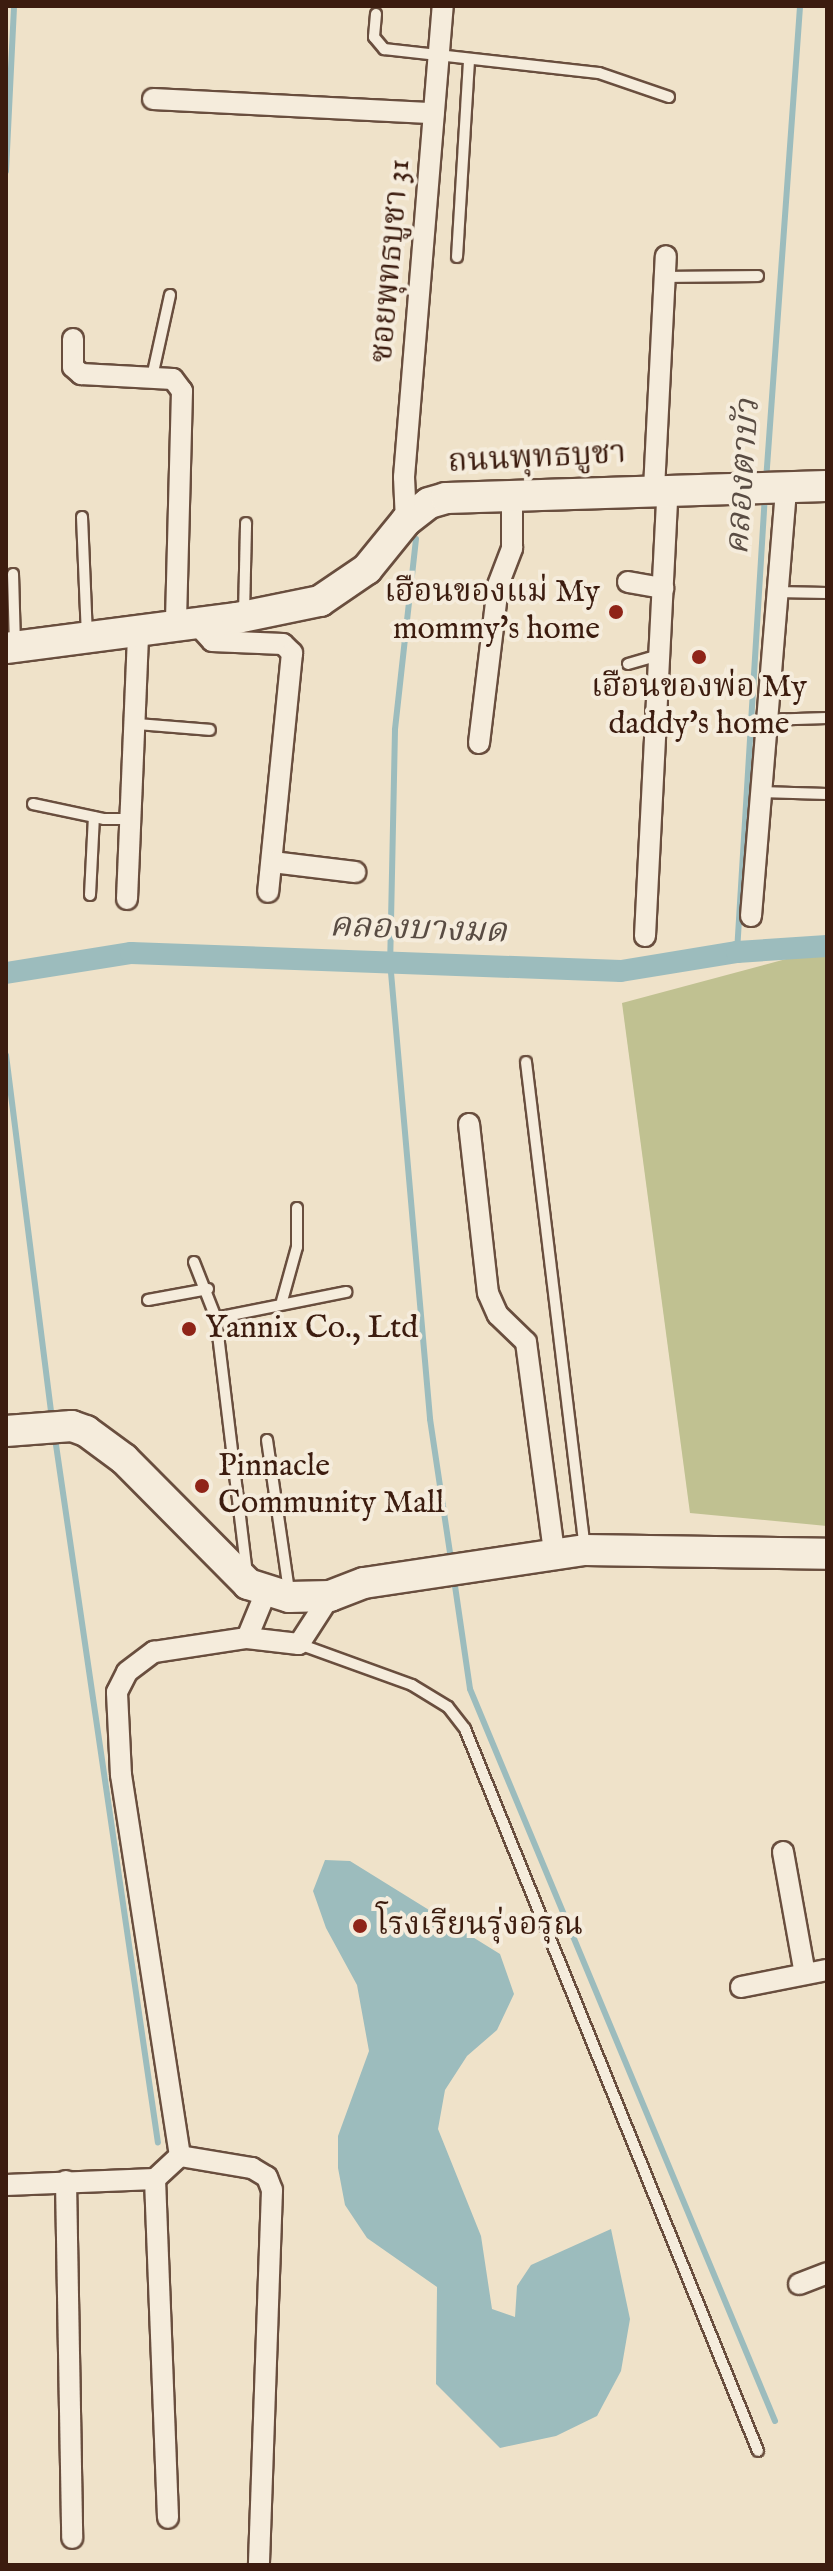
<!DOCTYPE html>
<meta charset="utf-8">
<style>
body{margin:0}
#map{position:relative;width:833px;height:2571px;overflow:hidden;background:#efe2c9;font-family:"IM FELL English","Noto Serif Thai",serif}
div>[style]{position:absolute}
.green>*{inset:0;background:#c0c191}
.water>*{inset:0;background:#9cbcbd}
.stream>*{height:6px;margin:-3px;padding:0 3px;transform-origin:3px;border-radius:3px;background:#9cbcbd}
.canal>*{height:22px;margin:-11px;padding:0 11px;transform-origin:11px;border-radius:11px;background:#9cbcbd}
.roads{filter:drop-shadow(2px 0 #694e3e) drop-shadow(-2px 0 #694e3e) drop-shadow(0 2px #694e3e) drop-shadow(0 -2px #694e3e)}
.lane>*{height:10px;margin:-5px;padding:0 5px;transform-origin:5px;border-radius:5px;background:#f5ecdc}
.street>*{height:20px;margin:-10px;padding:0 10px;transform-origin:10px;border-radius:10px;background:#f5ecdc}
.secondary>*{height:30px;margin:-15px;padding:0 15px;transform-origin:15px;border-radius:15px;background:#f5ecdc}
.dots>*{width:22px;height:22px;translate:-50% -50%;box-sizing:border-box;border:4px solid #f5ecdc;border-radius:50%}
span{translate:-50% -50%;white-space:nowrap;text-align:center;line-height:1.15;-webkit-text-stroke:8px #f5ecdc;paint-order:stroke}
.street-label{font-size:32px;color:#3c1c0f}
.poi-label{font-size:32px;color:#3c1c0f}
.right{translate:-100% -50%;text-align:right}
.left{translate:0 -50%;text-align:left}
.water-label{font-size:34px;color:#594c43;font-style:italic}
.frame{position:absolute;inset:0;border:8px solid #3c1c0f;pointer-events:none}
</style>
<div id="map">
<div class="green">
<i style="clip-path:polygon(827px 948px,827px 1526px,690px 1513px,622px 1003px)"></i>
</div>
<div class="water">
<i style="clip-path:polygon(325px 1860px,350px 1861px,500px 1954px,514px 1994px,497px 2030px,467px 2056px,445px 2090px,438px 2129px,481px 2236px,492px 2309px,515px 2317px,517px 2286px,531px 2265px,611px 2229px,630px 2319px,621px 2371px,597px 2416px,556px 2436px,500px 2448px,436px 2384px,437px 2287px,367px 2238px,345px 2205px,338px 2168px,338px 2136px,369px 2051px,357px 1985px,326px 1928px,313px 1891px)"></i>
</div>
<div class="stream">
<i style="left:6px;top:171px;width:165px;rotate:-87.2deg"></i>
<i style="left:766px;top:481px;width:476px;rotate:-85.9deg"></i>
<i style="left:416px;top:539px;width:192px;rotate:96.3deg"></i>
<i style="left:395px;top:730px;width:231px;rotate:91.2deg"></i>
<i style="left:390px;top:961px;width:460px;rotate:85deg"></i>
<i style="left:430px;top:1419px;width:143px;rotate:81.5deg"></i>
<i style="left:737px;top:952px;width:457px;rotate:-86.5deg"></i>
<i style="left:6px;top:1055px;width:367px;rotate:82.8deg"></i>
<i style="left:55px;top:1438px;width:712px;rotate:81.69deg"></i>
<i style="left:454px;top:1579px;width:111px;rotate:81.7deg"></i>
<i style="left:470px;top:1689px;width:793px;rotate:67.38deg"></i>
</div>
<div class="canal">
<i style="left:6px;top:973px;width:127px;rotate:-9.1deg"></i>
<i style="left:131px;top:953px;width:490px;rotate:2.1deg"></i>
<i style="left:621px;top:971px;width:118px;rotate:-9.3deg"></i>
<i style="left:737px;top:952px;width:90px;rotate:-3.8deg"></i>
</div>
<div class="roads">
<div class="lane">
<i style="left:376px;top:14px;width:23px;rotate:95deg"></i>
<i style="left:374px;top:37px;width:16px;rotate:50deg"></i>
<i style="left:384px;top:49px;width:216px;rotate:6.4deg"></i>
<i style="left:599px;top:73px;width:74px;rotate:18.9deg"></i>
<i style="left:457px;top:257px;width:198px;rotate:-86.5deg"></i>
<i style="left:665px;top:277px;width:93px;rotate:-0.6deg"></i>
<i style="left:152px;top:377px;width:84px;rotate:-77.6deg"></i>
<i style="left:82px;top:517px;width:117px;rotate:87.6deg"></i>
<i style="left:13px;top:574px;width:70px;rotate:88.4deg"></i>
<i style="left:776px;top:592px;width:51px;rotate:1.1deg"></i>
<i style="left:244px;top:614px;width:91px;rotate:-88.7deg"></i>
<i style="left:628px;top:664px;width:33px;rotate:-16deg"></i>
<i style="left:765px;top:720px;width:62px;rotate:-1.8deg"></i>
<i style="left:136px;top:724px;width:74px;rotate:4.6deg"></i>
<i style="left:760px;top:792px;width:67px;rotate:1.7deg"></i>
<i style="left:33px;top:804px;width:73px;rotate:11.9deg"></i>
<i style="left:104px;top:819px;width:28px"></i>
<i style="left:90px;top:895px;width:78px;rotate:-87.1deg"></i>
<i style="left:526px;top:1062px;width:490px;rotate:83.1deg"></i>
<i style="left:194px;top:1262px;width:60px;rotate:68.6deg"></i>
<i style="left:216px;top:1318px;width:258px;rotate:83.1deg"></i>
<i style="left:148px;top:1300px;width:61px;rotate:-10.4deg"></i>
<i style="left:282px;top:1301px;width:56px;rotate:-74.5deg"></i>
<i style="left:297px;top:1247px;width:39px;rotate:-90deg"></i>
<i style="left:216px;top:1318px;width:133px;rotate:-11.3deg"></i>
<i style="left:267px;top:1440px;width:153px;rotate:81.7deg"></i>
<i style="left:299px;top:1644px;width:120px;rotate:19.9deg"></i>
<i style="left:412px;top:1685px;width:42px;rotate:31.4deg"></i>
<i style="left:448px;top:1707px;width:28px;rotate:52deg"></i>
<i style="left:465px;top:1729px;width:779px;rotate:67.91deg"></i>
</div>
<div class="street">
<i style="left:153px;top:99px;width:281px;rotate:2.9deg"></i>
<i style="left:73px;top:339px;width:28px;rotate:90deg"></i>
<i style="left:73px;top:367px;width:11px;rotate:41deg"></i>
<i style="left:81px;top:374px;width:92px;rotate:3.1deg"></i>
<i style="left:173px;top:379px;width:15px;rotate:53deg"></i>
<i style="left:182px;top:391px;width:235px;rotate:91.5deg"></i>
<i style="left:654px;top:489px;width:233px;rotate:-87.1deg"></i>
<i style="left:406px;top:521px;width:44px;rotate:-92.6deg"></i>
<i style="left:404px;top:477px;width:473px;rotate:-85.3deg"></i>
<i style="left:628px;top:582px;width:36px;rotate:10deg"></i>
<i style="left:196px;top:623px;width:24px;rotate:48deg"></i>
<i style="left:212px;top:641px;width:71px;rotate:2.4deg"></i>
<i style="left:283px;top:644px;width:13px;rotate:45deg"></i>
<i style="left:292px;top:653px;width:240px;rotate:95.7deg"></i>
<i style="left:479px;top:743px;width:159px;rotate:-83.1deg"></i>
<i style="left:498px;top:585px;width:40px;rotate:-69deg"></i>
<i style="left:512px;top:548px;width:55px;rotate:-90deg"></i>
<i style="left:272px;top:862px;width:84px;rotate:6.9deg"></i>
<i style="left:127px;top:899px;width:267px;rotate:-87.6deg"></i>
<i style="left:751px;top:916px;width:431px;rotate:-85.3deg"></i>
<i style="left:645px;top:936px;width:449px;rotate:-87.1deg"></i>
<i style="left:469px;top:1124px;width:170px;rotate:83.6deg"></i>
<i style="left:488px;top:1293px;width:24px;rotate:66deg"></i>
<i style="left:498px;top:1315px;width:39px;rotate:44deg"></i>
<i style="left:526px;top:1342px;width:213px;rotate:82.4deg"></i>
<i style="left:247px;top:1638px;width:50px;rotate:-67.6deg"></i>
<i style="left:783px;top:1852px;width:124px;rotate:79.8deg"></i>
<i style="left:741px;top:1987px;width:88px;rotate:-11.2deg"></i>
<i style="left:180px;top:2156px;width:386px;rotate:-98.8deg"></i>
<i style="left:121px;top:1775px;width:83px;rotate:-92.8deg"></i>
<i style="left:117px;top:1692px;width:22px;rotate:-63deg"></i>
<i style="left:127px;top:1672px;width:34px;rotate:-37deg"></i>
<i style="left:154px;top:1652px;width:94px;rotate:-8.6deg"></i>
<i style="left:247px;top:1638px;width:52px;rotate:6.6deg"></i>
<i style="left:299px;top:1644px;width:57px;rotate:-57.1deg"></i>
<i style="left:180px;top:2156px;width:73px;rotate:9.5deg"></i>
<i style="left:252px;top:2168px;width:17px;rotate:31deg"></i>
<i style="left:267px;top:2177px;width:14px;rotate:69deg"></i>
<i style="left:272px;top:2190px;width:375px;rotate:92deg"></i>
<i style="left:155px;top:2179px;width:339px;rotate:87.8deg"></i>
<i style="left:66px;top:2181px;width:357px;rotate:89deg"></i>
<i style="left:6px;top:2185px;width:149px;rotate:-2.3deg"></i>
<i style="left:155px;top:2179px;width:34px;rotate:-43deg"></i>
<i style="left:799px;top:2284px;width:30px;rotate:-21deg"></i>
</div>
<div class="secondary">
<i style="left:6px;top:648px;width:233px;rotate:-7.4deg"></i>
<i style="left:237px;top:618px;width:85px;rotate:-11.6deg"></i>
<i style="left:320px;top:601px;width:57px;rotate:-34.2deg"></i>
<i style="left:367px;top:569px;width:62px;rotate:-50.9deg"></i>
<i style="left:406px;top:521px;width:29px;rotate:-38deg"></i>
<i style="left:429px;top:503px;width:18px;rotate:-16deg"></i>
<i style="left:446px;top:498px;width:381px;rotate:-1.8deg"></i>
<i style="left:6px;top:1431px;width:66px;rotate:-4.3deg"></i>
<i style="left:72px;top:1426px;width:15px;rotate:20deg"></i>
<i style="left:86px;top:1431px;width:47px;rotate:36.4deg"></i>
<i style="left:124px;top:1459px;width:176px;rotate:45.2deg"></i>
<i style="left:248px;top:1584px;width:43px;rotate:17.6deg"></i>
<i style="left:289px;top:1597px;width:41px;rotate:-1.4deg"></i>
<i style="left:330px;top:1596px;width:36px;rotate:-21deg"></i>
<i style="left:364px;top:1583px;width:223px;rotate:-8.5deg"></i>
<i style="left:585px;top:1550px;width:242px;rotate:0.9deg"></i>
</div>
</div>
<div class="dots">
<i style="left:616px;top:612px;background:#8f2418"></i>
<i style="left:699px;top:657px;background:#8f2418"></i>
<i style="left:189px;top:1329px;background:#8f2418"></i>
<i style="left:202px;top:1486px;background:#8f2418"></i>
<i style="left:360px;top:1926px;background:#8f2418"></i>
</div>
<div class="street-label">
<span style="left:392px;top:261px;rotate:-85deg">ซอยพุทธบูชา 31</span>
<span style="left:537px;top:459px;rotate:-3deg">ถนนพุทธบูชา</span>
</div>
<div class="poi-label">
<span class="right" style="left:600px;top:612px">เฮือนของแม่ My<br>mommy's home</span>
<span style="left:699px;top:707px">เฮือนของพ่อ My<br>daddy's home</span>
<span class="left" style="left:205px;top:1329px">Yannix Co., Ltd</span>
<span class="left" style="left:218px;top:1486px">Pinnacle<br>Community Mall</span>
<span class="left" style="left:376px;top:1926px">โรงเรียนรุ่งอรุณ</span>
</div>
<div class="water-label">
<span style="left:743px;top:477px;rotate:-86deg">คลองตาบัว</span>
<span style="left:418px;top:929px;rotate:2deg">คลองบางมด</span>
</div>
<div class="frame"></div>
</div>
